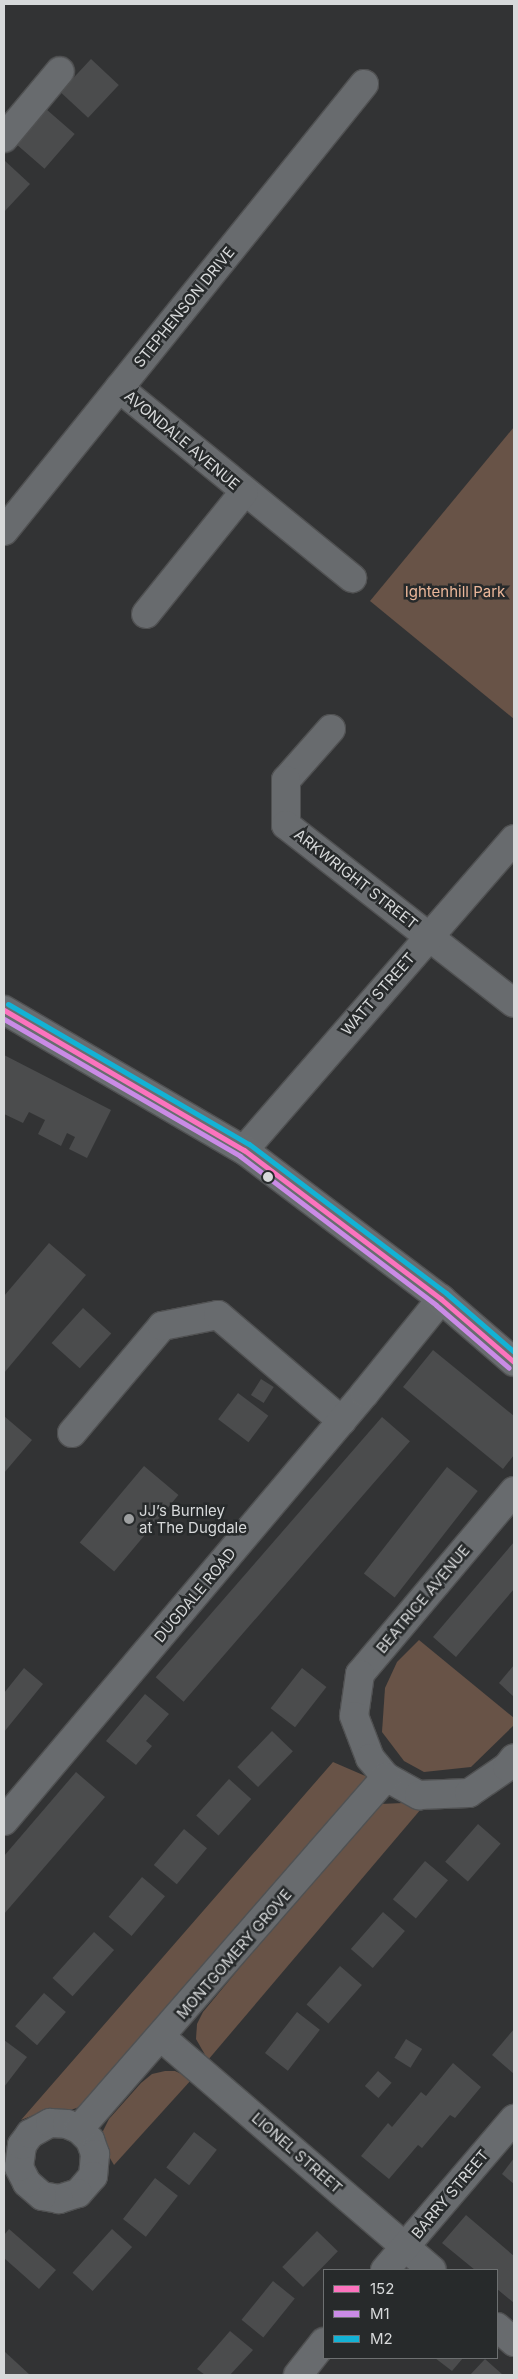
<!DOCTYPE html>
<meta charset="utf-8">
<style>
body{margin:0}
#map{position:relative;width:518px;height:2379px;overflow:hidden;background:#323334;font-family:Inter,sans-serif}
div>[style]{position:absolute}
.green>*{inset:0;background:#685347}
.building>*{inset:0;background:#4b4c4d;transform-origin:0 0}
.roads{filter:drop-shadow(1px 0 #505152) drop-shadow(-1px 0 #505152) drop-shadow(0 1px #505152) drop-shadow(0 -1px #505152)}
.minor>*{height:28px;margin:-14px;padding:0 14px;transform-origin:14px;border-radius:14px;background:#686b6e}
.major>*{height:28px;margin:-14px;padding:0 14px;transform-origin:14px;border-radius:14px;background:#686c6f}
.bus-1>*{height:5px;margin:-2.5px;padding:0 2.5px;transform-origin:2.5px;border-radius:2.5px;background:#fc73be}
.bus-2>*{height:5px;margin:-2.5px;padding:0 2.5px;transform-origin:2.5px;border-radius:2.5px;background:#ca8be6}
.bus-3>*{height:5px;margin:-2.5px;padding:0 2.5px;transform-origin:2.5px;border-radius:2.5px;background:#13b2d5}
.dots>*{width:14px;height:14px;translate:-50% -50%;box-sizing:border-box;border:2px solid #272a2b;border-radius:50%}
span{translate:-50% -50%;white-space:nowrap;text-align:center;line-height:1.15;-webkit-text-stroke:5px #272a2b;paint-order:stroke}
.street-label{font-size:15px;color:#d7d9da}
.park-label{font-size:15px;color:#eab699}
.poi-label{font-size:15px;color:#d7d9da}
.left{translate:0 -50%;text-align:left}
.frame{position:absolute;inset:0;border:5px solid #d7d9da;pointer-events:none}
.legend{position:absolute;left:323px;top:2269px;width:175px;height:90px;box-sizing:border-box;background:#272a2b;border:1px solid #6d7071;margin:0;padding:6px 9px;list-style:none;font-size:15px;color:#d7d9da}
.legend li{display:flex;align-items:center;gap:10px;height:25px}
.legend b{width:25px;border:1px solid #6d7071}
</style>
<div id="map">
<div class="green">
<i style="clip-path:polygon(514px 427px,514px 719px,370px 601px)"></i>
<i style="clip-path:polygon(419px 1640px,514px 1718px,514px 1725px,471px 1767px,424px 1772px,404px 1761px,382px 1732px,385px 1688px,397px 1662px)"></i>
<i style="clip-path:polygon(333px 1762px,370px 1778px,82px 2106px,65px 2112px,39px 2113px,21px 2120px)"></i>
<i style="clip-path:polygon(403px 1803px,421px 1809px,208px 2060px,196px 2039px,197px 2024px,203px 2012px,371px 1809px,380px 1804px)"></i>
<i style="clip-path:polygon(165px 2071px,175px 2071px,192px 2079px,114px 2165px,104px 2148px,103px 2131px,109px 2119px,141px 2083px,152px 2074px)"></i>
</div>
<div class="building">
<i style="left:91px;top:59px;width:38px;height:45px;rotate:43deg"></i>
<i style="left:46px;top:109px;width:38px;height:46px;rotate:41deg"></i>
<i style="clip-path:polygon(4px 160px,30px 184px,4px 212px)"></i>
<i style="clip-path:polygon(4px 1055px,111px 1110px,87px 1158px,69px 1149px,75px 1137px,67px 1133px,61px 1146px,38px 1134px,45px 1120px,29px 1112px,23px 1123px,4px 1114px)"></i>
<i style="clip-path:polygon(49px 1243px,86px 1275px,4px 1373px,4px 1296px)"></i>
<i style="left:83px;top:1308px;width:38px;height:47px;rotate:42deg"></i>
<i style="clip-path:polygon(433px 1350px,514px 1416px,514px 1455px,503px 1469px,403px 1387px)"></i>
<i style="left:261px;top:1379px;width:15px;height:19px;rotate:32deg"></i>
<i style="left:238px;top:1393px;width:38px;height:33px;rotate:37deg"></i>
<i style="clip-path:polygon(4px 1416px,32px 1440px,4px 1473px)"></i>
<i style="left:382px;top:1417px;width:37px;height:345px;rotate:41deg"></i>
<i style="left:144px;top:1466px;width:45px;height:100px;rotate:40deg"></i>
<i style="left:447px;top:1467px;width:39px;height:135px;rotate:38deg"></i>
<i style="clip-path:polygon(514px 1542px,514px 1589px,456px 1657px,433px 1637px)"></i>
<i style="clip-path:polygon(514px 1665px,514px 1697px,499px 1683px)"></i>
<i style="clip-path:polygon(24px 1668px,43px 1684px,4px 1732px,4px 1693px)"></i>
<i style="left:302px;top:1668px;width:31px;height:51px;rotate:38deg"></i>
<i style="clip-path:polygon(145px 1694px,169px 1714px,146px 1741px,152px 1746px,136px 1765px,106px 1741px)"></i>
<i style="left:272px;top:1731px;width:29px;height:50px;rotate:44deg"></i>
<i style="clip-path:polygon(76px 1772px,105px 1797px,4px 1914px,4px 1856px)"></i>
<i style="left:229px;top:1779px;width:30px;height:49px;rotate:42deg"></i>
<i style="left:478px;top:1824px;width:30px;height:50px;rotate:41deg"></i>
<i style="left:184px;top:1829px;width:30px;height:47px;rotate:40deg"></i>
<i style="left:425px;top:1861px;width:30px;height:50px;rotate:40deg"></i>
<i style="left:142px;top:1877px;width:30px;height:52px;rotate:40deg"></i>
<i style="left:383px;top:1912px;width:29px;height:49px;rotate:41deg"></i>
<i style="left:94px;top:1932px;width:27px;height:62px;rotate:42deg"></i>
<i style="left:340px;top:1966px;width:29px;height:51px;rotate:41deg"></i>
<i style="left:44px;top:1993px;width:29px;height:44px;rotate:41deg"></i>
<i style="left:297px;top:2012px;width:29px;height:52px;rotate:38deg"></i>
<i style="clip-path:polygon(514px 2029px,514px 2074px,492px 2055px)"></i>
<i style="left:406px;top:2039px;width:19px;height:22px;rotate:32deg"></i>
<i style="clip-path:polygon(4px 2040px,27px 2057px,4px 2087px)"></i>
<i style="clip-path:polygon(453px 2063px,481px 2087px,455px 2118px,450px 2115px,422px 2148px,418px 2145px,389px 2179px,361px 2156px,388px 2123px,392px 2127px,421px 2092px,426px 2096px)"></i>
<i style="left:378px;top:2071px;width:18px;height:20px;rotate:41deg"></i>
<i style="left:194px;top:2132px;width:29px;height:45px;rotate:38deg"></i>
<i style="clip-path:polygon(514px 2158px,514px 2184px,502px 2174px)"></i>
<i style="left:155px;top:2178px;width:29px;height:52px;rotate:38deg"></i>
<i style="clip-path:polygon(466px 2215px,514px 2256px,514px 2303px,497px 2289px,497px 2270px,475px 2270px,442px 2243px)"></i>
<i style="clip-path:polygon(9px 2229px,56px 2270px,39px 2289px,4px 2258px,4px 2235px)"></i>
<i style="left:112px;top:2229px;width:27px;height:59px;rotate:42deg"></i>
<i style="left:317px;top:2231px;width:29px;height:50px;rotate:44deg"></i>
<i style="left:273px;top:2281px;width:28px;height:50px;rotate:39deg"></i>
<i style="clip-path:polygon(230px 2331px,253px 2350px,230px 2375px,205px 2375px,197px 2369px)"></i>
<i style="clip-path:polygon(4px 2351px,30px 2375px,4px 2375px)"></i>
<i style="clip-path:polygon(435px 2358px,463px 2358px,452px 2371px)"></i>
<i style="clip-path:polygon(485px 2359px,503px 2375px,470px 2375px)"></i>
</div>
<div class="roads">
<div class="minor">
<i style="left:4px;top:138px;width:87px;rotate:-50.1deg"></i>
<i style="left:119px;top:388px;width:301px;rotate:39.2deg"></i>
<i style="left:4px;top:531px;width:574px;rotate:-51.15deg"></i>
<i style="left:146px;top:614px;width:156px;rotate:-51.2deg"></i>
<i style="left:331px;top:729px;width:68px;rotate:131.4deg"></i>
<i style="left:286px;top:780px;width:45px;rotate:90deg"></i>
<i style="left:286px;top:825px;width:289px;rotate:38deg"></i>
<i style="left:244px;top:1150px;width:412px;rotate:-49deg"></i>
<i style="left:72px;top:1433px;width:140px;rotate:-49.9deg"></i>
<i style="left:162px;top:1326px;width:57px;rotate:-11.1deg"></i>
<i style="left:218px;top:1315px;width:163px;rotate:40.5deg"></i>
<i style="left:514px;top:1491px;width:239px;rotate:130.1deg"></i>
<i style="left:360px;top:1674px;width:42px;rotate:98.1deg"></i>
<i style="left:354px;top:1716px;width:45px;rotate:69.1deg"></i>
<i style="left:370px;top:1758px;width:25px;rotate:50deg"></i>
<i style="left:386px;top:1777px;width:38px;rotate:29deg"></i>
<i style="left:419px;top:1795px;width:50px;rotate:-2.3deg"></i>
<i style="left:469px;top:1793px;width:46px;rotate:-34.4deg"></i>
<i style="left:507px;top:1767px;width:11px;rotate:-52deg"></i>
<i style="left:4px;top:1821px;width:560px;rotate:-49.85deg"></i>
<i style="left:365px;top:1393px;width:121px;rotate:-51deg"></i>
<i style="left:161px;top:2037px;width:357px;rotate:40.7deg"></i>
<i style="left:79px;top:2129px;width:16px;rotate:45deg"></i>
<i style="left:90px;top:2140px;width:15px;rotate:70deg"></i>
<i style="left:95px;top:2154px;width:22px;rotate:95deg"></i>
<i style="left:93px;top:2176px;width:23px;rotate:131deg"></i>
<i style="left:78px;top:2193px;width:20px;rotate:162deg"></i>
<i style="left:59px;top:2199px;width:17px;rotate:-170deg"></i>
<i style="left:42px;top:2196px;width:20px;rotate:-139deg"></i>
<i style="left:27px;top:2183px;width:18px;rotate:-117deg"></i>
<i style="left:19px;top:2167px;width:22px;rotate:-82deg"></i>
<i style="left:22px;top:2145px;width:14px;rotate:-54deg"></i>
<i style="left:30px;top:2134px;width:23px;rotate:-29deg"></i>
<i style="left:50px;top:2123px;width:17px;rotate:3deg"></i>
<i style="left:67px;top:2124px;width:13px;rotate:23deg"></i>
<i style="left:79px;top:2129px;width:467px;rotate:-48.9deg"></i>
<i style="left:385px;top:2270px;width:199px;rotate:-49.5deg"></i>
<i style="left:497px;top:2327px;width:23px;rotate:41deg"></i>
<i style="left:298px;top:2375px;width:42px;rotate:-51.8deg"></i>
</div>
<div class="major">
<i style="left:4px;top:1010px;width:278px;rotate:30.3deg"></i>
<i style="left:244px;top:1150px;width:247px;rotate:37.1deg"></i>
<i style="left:441px;top:1299px;width:96px;rotate:40.8deg"></i>
</div>
</div>
<div class="bus-1">
<i style="left:4px;top:1010px;width:278px;rotate:30.3deg"></i>
<i style="left:244px;top:1150px;width:247px;rotate:37.1deg"></i>
<i style="left:441px;top:1299px;width:96px;rotate:40.8deg"></i>
</div>
<div class="bus-2">
<i style="left:4px;top:1019px;width:273px;rotate:30.1deg"></i>
<i style="left:240px;top:1156px;width:246px;rotate:37.2deg"></i>
<i style="left:436px;top:1305px;width:96px;rotate:40.8deg"></i>
</div>
<div class="bus-3">
<i style="left:8px;top:1004px;width:279px;rotate:30.2deg"></i>
<i style="left:249px;top:1144px;width:247px;rotate:37.1deg"></i>
<i style="left:446px;top:1293px;width:90px;rotate:40.9deg"></i>
</div>
<div class="dots">
<i style="left:268px;top:1177px;background:#d7d9da"></i>
<i style="left:129px;top:1519px;background:#9d9fa0"></i>
</div>
<div class="street-label">
<span style="left:184px;top:307px;rotate:-51deg">STEPHENSON DRIVE</span>
<span style="left:182px;top:440px;rotate:40deg">AVONDALE AVENUE</span>
<span style="left:356px;top:879px;rotate:38deg">ARKWRIGHT STREET</span>
<span style="left:378px;top:994px;rotate:-49deg">WATT STREET</span>
<span style="left:195px;top:1595px;rotate:-50deg">DUGDALE ROAD</span>
<span style="left:423px;top:1599px;rotate:-50deg">BEATRICE AVENUE</span>
<span style="left:234px;top:1954px;rotate:-49deg">MONTGOMERY GROVE</span>
<span style="left:297px;top:2153px;rotate:41deg">LIONEL STREET</span>
<span style="left:450px;top:2194px;rotate:-50deg">BARRY STREET</span>
</div>
<div class="park-label">
<span style="left:455px;top:592px">Ightenhill Park</span>
</div>
<div class="poi-label">
<span class="left" style="left:139px;top:1519px">JJ’s Burnley<br>at The Dugdale</span>
</div>
<div class="frame"></div>
<ul class="legend">
<li><b style="height:6px;background:#fc73be"></b>152</li>
<li><b style="height:6px;background:#ca8be6"></b>M1</li>
<li><b style="height:6px;background:#13b2d5"></b>M2</li>
</ul>
</div>
